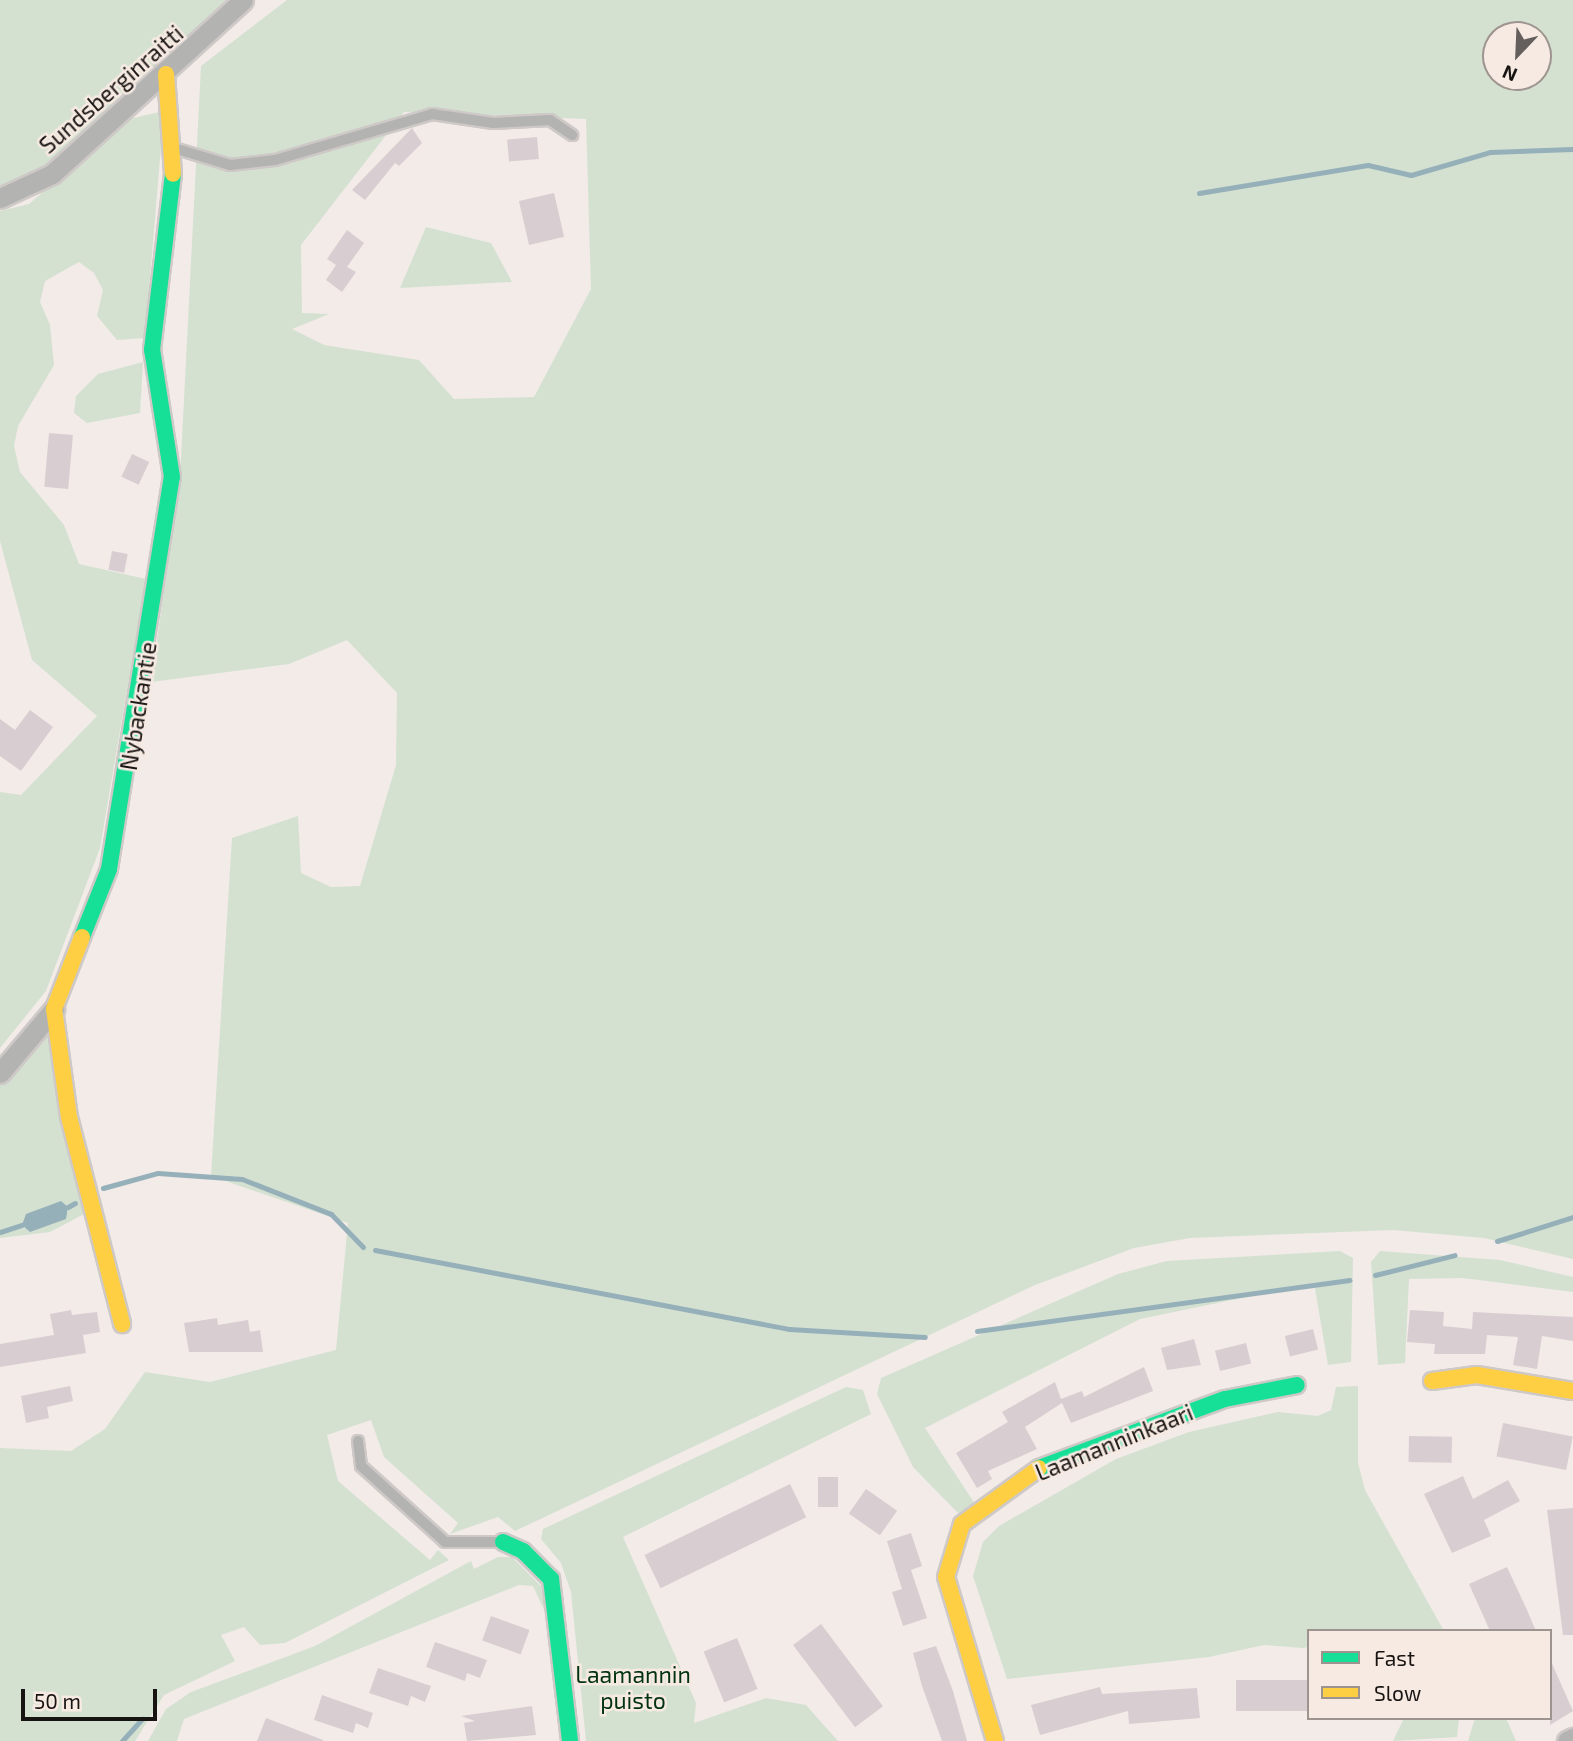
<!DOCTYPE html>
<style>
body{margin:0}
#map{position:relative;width:1573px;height:1741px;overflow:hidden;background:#f2ebe8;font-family:"Exo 2",sans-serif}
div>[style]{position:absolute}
.green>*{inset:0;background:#d4e1d1}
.water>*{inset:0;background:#96b0ba}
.stream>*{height:5px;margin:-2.5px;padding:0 2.5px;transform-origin:2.5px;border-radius:2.5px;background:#96b0ba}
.building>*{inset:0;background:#d8ced1;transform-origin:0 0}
.roads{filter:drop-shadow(2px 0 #cec9c7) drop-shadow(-2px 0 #cec9c7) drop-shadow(0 2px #cec9c7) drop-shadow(0 -2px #cec9c7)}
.lane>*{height:10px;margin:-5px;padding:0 5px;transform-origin:5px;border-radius:5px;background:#b3b3b2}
.street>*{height:19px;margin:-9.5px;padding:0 9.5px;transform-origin:9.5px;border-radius:9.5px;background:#b3b3b2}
.fast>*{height:16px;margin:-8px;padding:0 8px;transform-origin:8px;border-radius:8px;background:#16e098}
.slow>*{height:16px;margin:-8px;padding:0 8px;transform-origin:8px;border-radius:8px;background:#ffcf43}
span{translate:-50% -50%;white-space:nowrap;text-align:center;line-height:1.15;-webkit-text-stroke:5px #f7eae3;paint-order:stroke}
.street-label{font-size:23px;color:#181412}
.park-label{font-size:23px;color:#023310}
.legend{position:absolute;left:1307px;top:1629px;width:245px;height:91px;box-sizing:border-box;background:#f7eae3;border:2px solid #9e948f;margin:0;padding:9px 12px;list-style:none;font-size:21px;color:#181412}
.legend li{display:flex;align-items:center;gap:14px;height:35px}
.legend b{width:35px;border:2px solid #9e948f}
.north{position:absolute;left:1482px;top:21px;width:70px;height:70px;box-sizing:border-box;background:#f7eae3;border:2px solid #9e948f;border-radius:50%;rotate:203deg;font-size:19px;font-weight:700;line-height:28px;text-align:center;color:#181412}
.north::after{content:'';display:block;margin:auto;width:24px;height:32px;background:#645f5d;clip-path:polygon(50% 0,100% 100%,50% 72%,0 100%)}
.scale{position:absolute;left:21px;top:1689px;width:136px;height:32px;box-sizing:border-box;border:4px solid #181412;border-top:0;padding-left:9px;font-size:21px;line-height:24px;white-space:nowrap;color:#181412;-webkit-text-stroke:5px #f7eae3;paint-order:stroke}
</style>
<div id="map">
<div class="green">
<i style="clip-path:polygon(0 0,234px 0,32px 179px,0 193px)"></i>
<i style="clip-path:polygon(evenodd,287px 0,1573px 0,1573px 1259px,1484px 1238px,1393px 1230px,1190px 1238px,1134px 1248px,1035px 1285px,515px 1531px,498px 1517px,450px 1534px,458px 1523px,384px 1457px,371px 1420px,327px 1435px,338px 1481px,430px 1560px,438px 1550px,449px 1560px,285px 1643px,260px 1645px,244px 1627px,221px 1635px,235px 1661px,164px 1695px,135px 1741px,0 1741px,0 1448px,71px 1451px,105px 1429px,145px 1372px,210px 1382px,336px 1350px,348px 1223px,211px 1176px,232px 838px,298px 816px,301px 873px,331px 887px,360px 886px,396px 765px,397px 693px,347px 640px,289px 664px,151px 682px,180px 478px,201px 66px,287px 0,1496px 35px,1538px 35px,1538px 77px,1496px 77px,1496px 35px,287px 0,404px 112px,586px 119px,591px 289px,534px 397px,454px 399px,419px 360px,324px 345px,292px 329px,329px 314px,302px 313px,301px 245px,404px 112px)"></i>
<i style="clip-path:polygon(164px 111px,145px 338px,117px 340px,97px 316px,103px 290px,94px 273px,79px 262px,45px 281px,40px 302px,50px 325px,54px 365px,18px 426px,14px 446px,20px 472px,64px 525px,79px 564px,146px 579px,100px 848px,46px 991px,0 1048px,0 792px,21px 795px,97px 716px,32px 660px,0 541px,0 211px,29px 204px,129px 119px)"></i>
<i style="clip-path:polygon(426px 227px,491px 243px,512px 282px,400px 288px)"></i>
<i style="clip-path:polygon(143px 362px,140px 413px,87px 423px,74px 413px,76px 396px,98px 374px)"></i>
<i style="clip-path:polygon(43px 1035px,49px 1036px,86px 1213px,50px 1232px,0 1238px,0 1081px)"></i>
<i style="clip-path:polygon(1340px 1251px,1353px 1258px,1351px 1362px,1328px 1365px,1314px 1283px,1140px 1319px,925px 1428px,975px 1504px,958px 1513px,913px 1467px,877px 1394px,881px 1378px,1118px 1274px,1167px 1261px)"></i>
<i style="clip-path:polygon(1380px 1251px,1500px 1260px,1573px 1277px,1573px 1292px,1463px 1278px,1409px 1279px,1405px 1363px,1378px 1365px,1371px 1262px)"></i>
<i style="clip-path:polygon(1358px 1386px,1358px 1463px,1365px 1490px,1444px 1631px,1309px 1631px,1309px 1647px,1303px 1648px,1264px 1645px,1209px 1657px,1007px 1679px,973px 1576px,983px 1542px,999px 1526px,1116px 1459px,1189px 1432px,1278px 1412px,1318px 1416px,1331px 1410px,1336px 1387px)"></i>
<i style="clip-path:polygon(846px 1387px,863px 1390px,871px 1414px,623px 1537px,696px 1703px,694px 1723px,766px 1698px,806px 1705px,838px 1741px,586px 1741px,571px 1592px,561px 1563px,541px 1539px,543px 1529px)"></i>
<i style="clip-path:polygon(498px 1557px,512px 1557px,542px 1587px,546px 1614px,533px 1586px,519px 1585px,184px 1719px,177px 1741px,148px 1741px,166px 1709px,191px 1692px,315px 1646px,471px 1561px,474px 1569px)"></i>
<i style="clip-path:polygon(1404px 1718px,1459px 1718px,1457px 1737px,1393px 1741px)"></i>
<i style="clip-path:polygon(1475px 1718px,1506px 1718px,1516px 1741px,1468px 1741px)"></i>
</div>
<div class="water">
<i style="clip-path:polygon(61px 1201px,68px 1207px,66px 1219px,30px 1232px,22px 1225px,26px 1214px)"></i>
</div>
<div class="stream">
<i style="left:1199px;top:193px;width:171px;rotate:-9.4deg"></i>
<i style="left:1368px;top:165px;width:44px;rotate:13.1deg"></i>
<i style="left:1411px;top:175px;width:82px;rotate:-16.2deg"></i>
<i style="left:1490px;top:152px;width:83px;rotate:-2.1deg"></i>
<i style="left:103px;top:1188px;width:57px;rotate:-15.3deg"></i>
<i style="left:158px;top:1173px;width:84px;rotate:4.1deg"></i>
<i style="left:242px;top:1179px;width:96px;rotate:21.5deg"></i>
<i style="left:331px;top:1214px;width:46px;rotate:45.9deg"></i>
<i style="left:68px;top:1207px;width:8px;rotate:-30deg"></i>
<i style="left:0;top:1232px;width:23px;rotate:-18deg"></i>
<i style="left:1497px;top:1241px;width:80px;rotate:-17.5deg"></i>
<i style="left:375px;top:1250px;width:421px;rotate:10.8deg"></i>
<i style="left:789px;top:1329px;width:136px;rotate:3.4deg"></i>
<i style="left:1375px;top:1275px;width:82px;rotate:-14deg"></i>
<i style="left:977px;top:1331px;width:376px;rotate:-7.8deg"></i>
<i style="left:122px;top:1741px;width:30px;rotate:-48deg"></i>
</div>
<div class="building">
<i style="clip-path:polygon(412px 128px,422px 143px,399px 166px,395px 163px,365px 200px,352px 190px)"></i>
<i style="left:537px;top:137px;width:22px;height:30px;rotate:85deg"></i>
<i style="left:554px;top:193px;width:45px;height:36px;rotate:77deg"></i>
<i style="clip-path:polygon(347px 230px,364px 243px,347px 267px,356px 272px,342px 292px,326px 280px,336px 265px,327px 259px)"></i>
<i style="left:49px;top:433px;width:24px;height:54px;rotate:5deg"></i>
<i style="left:132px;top:454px;width:19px;height:25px;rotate:25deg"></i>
<i style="left:112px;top:551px;width:16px;height:19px;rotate:11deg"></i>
<i style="clip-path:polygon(30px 710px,53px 727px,21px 771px,0 756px,0 719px,15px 730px)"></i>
<i style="clip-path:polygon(71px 1310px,72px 1315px,97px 1312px,100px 1332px,83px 1335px,86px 1353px,0 1367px,0 1344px,54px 1335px,50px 1314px)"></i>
<i style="clip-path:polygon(1410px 1310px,1444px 1312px,1443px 1326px,1472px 1329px,1473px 1312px,1573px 1317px,1573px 1341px,1542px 1336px,1537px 1369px,1513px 1365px,1518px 1337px,1487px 1335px,1485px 1354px,1434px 1354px,1435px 1344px,1407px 1342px)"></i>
<i style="clip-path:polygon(217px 1318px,218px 1325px,248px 1320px,250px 1332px,260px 1330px,263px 1352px,189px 1352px,184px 1323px)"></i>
<i style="left:1313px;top:1329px;width:21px;height:29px;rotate:76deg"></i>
<i style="clip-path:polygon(1194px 1339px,1201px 1365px,1167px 1370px,1161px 1348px)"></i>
<i style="left:1246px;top:1343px;width:21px;height:32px;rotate:76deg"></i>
<i style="clip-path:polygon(1144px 1367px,1153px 1391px,1071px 1423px,1062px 1403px,1025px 1427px,1037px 1449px,988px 1471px,992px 1479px,977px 1488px,956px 1453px,1008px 1422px,1002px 1412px,1055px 1382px,1061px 1399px,1082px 1391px,1084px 1397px)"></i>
<i style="clip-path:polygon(70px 1386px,73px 1401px,47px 1407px,49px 1418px,26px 1423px,21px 1396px)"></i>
<i style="left:1503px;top:1423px;width:71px;height:34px;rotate:11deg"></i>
<i style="left:1409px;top:1436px;width:43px;height:26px;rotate:1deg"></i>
<i style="clip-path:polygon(1463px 1476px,1473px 1499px,1508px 1480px,1520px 1501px,1484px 1520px,1491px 1536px,1452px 1553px,1424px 1494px)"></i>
<i style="left:818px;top:1477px;width:20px;height:30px"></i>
<i style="left:790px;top:1484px;width:37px;height:162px;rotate:64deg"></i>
<i style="left:866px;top:1489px;width:38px;height:30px;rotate:35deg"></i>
<i style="clip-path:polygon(1573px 1508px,1573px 1635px,1563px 1635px,1547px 1510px)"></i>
<i style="clip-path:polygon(911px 1533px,922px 1566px,911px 1570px,927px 1618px,903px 1626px,892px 1592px,902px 1589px,887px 1541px)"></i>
<i style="clip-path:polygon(1507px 1567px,1527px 1610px,1536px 1631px,1490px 1631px,1469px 1584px)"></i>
<i style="left:491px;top:1616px;width:41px;height:26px;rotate:20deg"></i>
<i style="left:821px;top:1624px;width:103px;height:35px;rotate:53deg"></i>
<i style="left:737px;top:1638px;width:55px;height:36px;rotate:68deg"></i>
<i style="clip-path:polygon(435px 1642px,487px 1660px,480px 1678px,467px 1673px,465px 1681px,426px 1667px)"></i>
<i style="clip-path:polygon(936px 1646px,953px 1691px,967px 1741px,942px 1741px,922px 1686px,913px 1653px)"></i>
<i style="clip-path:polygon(1550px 1659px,1573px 1711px,1550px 1725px)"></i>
<i style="clip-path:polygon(378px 1668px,431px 1686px,425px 1702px,411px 1696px,408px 1706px,369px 1693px)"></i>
<i style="left:1309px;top:1680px;width:31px;height:73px;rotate:90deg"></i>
<i style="clip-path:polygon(1100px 1687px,1102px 1694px,1197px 1688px,1200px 1718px,1129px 1724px,1128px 1711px,1040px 1735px,1031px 1705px)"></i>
<i style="clip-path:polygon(322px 1695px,373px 1713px,368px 1728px,356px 1723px,353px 1733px,314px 1720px)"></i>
<i style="clip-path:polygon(532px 1706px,536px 1735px,467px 1741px,464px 1723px,475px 1721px,461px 1716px)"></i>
<i style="clip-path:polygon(266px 1718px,323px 1740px,323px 1741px,257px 1741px)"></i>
</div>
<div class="roads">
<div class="lane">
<i style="left:177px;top:149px;width:55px;rotate:16.8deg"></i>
<i style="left:230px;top:165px;width:45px;rotate:-6.3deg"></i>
<i style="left:275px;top:160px;width:164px;rotate:-16.3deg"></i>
<i style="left:432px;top:114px;width:62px;rotate:8.4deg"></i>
<i style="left:493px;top:123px;width:57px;rotate:-3deg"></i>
<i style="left:550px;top:120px;width:27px;rotate:34deg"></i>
<i style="left:358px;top:1441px;width:25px;rotate:83deg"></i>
<i style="left:361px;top:1466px;width:113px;rotate:42.1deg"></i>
<i style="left:445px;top:1542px;width:57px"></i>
</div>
<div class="street">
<i style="left:0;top:198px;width:57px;rotate:-24.8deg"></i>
<i style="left:52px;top:174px;width:258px;rotate:-42.3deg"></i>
<i style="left:0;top:1073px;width:84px;rotate:-49.8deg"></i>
<i style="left:1567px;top:1741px;width:7px;rotate:-27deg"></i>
</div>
<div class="fast">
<i style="left:82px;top:937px;width:73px;rotate:-68.3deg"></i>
<i style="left:109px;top:869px;width:397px;rotate:-80.9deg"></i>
<i style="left:172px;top:477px;width:129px;rotate:-98.9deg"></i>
<i style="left:152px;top:350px;width:177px;rotate:-83.2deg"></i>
<i style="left:1039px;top:1468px;width:198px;rotate:-20.4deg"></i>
<i style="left:1225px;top:1399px;width:73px;rotate:-11deg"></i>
<i style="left:503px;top:1542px;width:22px;rotate:24deg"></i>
<i style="left:523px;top:1551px;width:40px;rotate:45deg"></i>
<i style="left:551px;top:1579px;width:163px;rotate:83.3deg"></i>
</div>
<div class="slow">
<i style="left:166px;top:74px;width:100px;rotate:86deg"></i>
<i style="left:82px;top:937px;width:77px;rotate:111.3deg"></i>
<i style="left:54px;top:1009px;width:109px;rotate:82.1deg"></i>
<i style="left:69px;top:1117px;width:214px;rotate:75.6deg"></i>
<i style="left:1432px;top:1381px;width:45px;rotate:-7.6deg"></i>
<i style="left:1477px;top:1375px;width:97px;rotate:9.5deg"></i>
<i style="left:995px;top:1741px;width:171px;rotate:-106.6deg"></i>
<i style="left:946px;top:1577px;width:55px;rotate:-73.2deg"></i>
<i style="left:962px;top:1524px;width:95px;rotate:-36deg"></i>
</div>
</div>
<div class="street-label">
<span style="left:111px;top:89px;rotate:-41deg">Sundsberginraitti</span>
<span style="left:138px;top:706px;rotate:-81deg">Nybackantie</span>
<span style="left:1114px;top:1442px;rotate:-22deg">Laamanninkaari</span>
</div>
<div class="park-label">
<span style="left:633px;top:1687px">Laamannin<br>puisto</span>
</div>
<ul class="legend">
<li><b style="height:9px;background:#16e098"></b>Fast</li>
<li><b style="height:9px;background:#ffcf43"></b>Slow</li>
</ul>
<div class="north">N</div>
<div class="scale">50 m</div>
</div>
